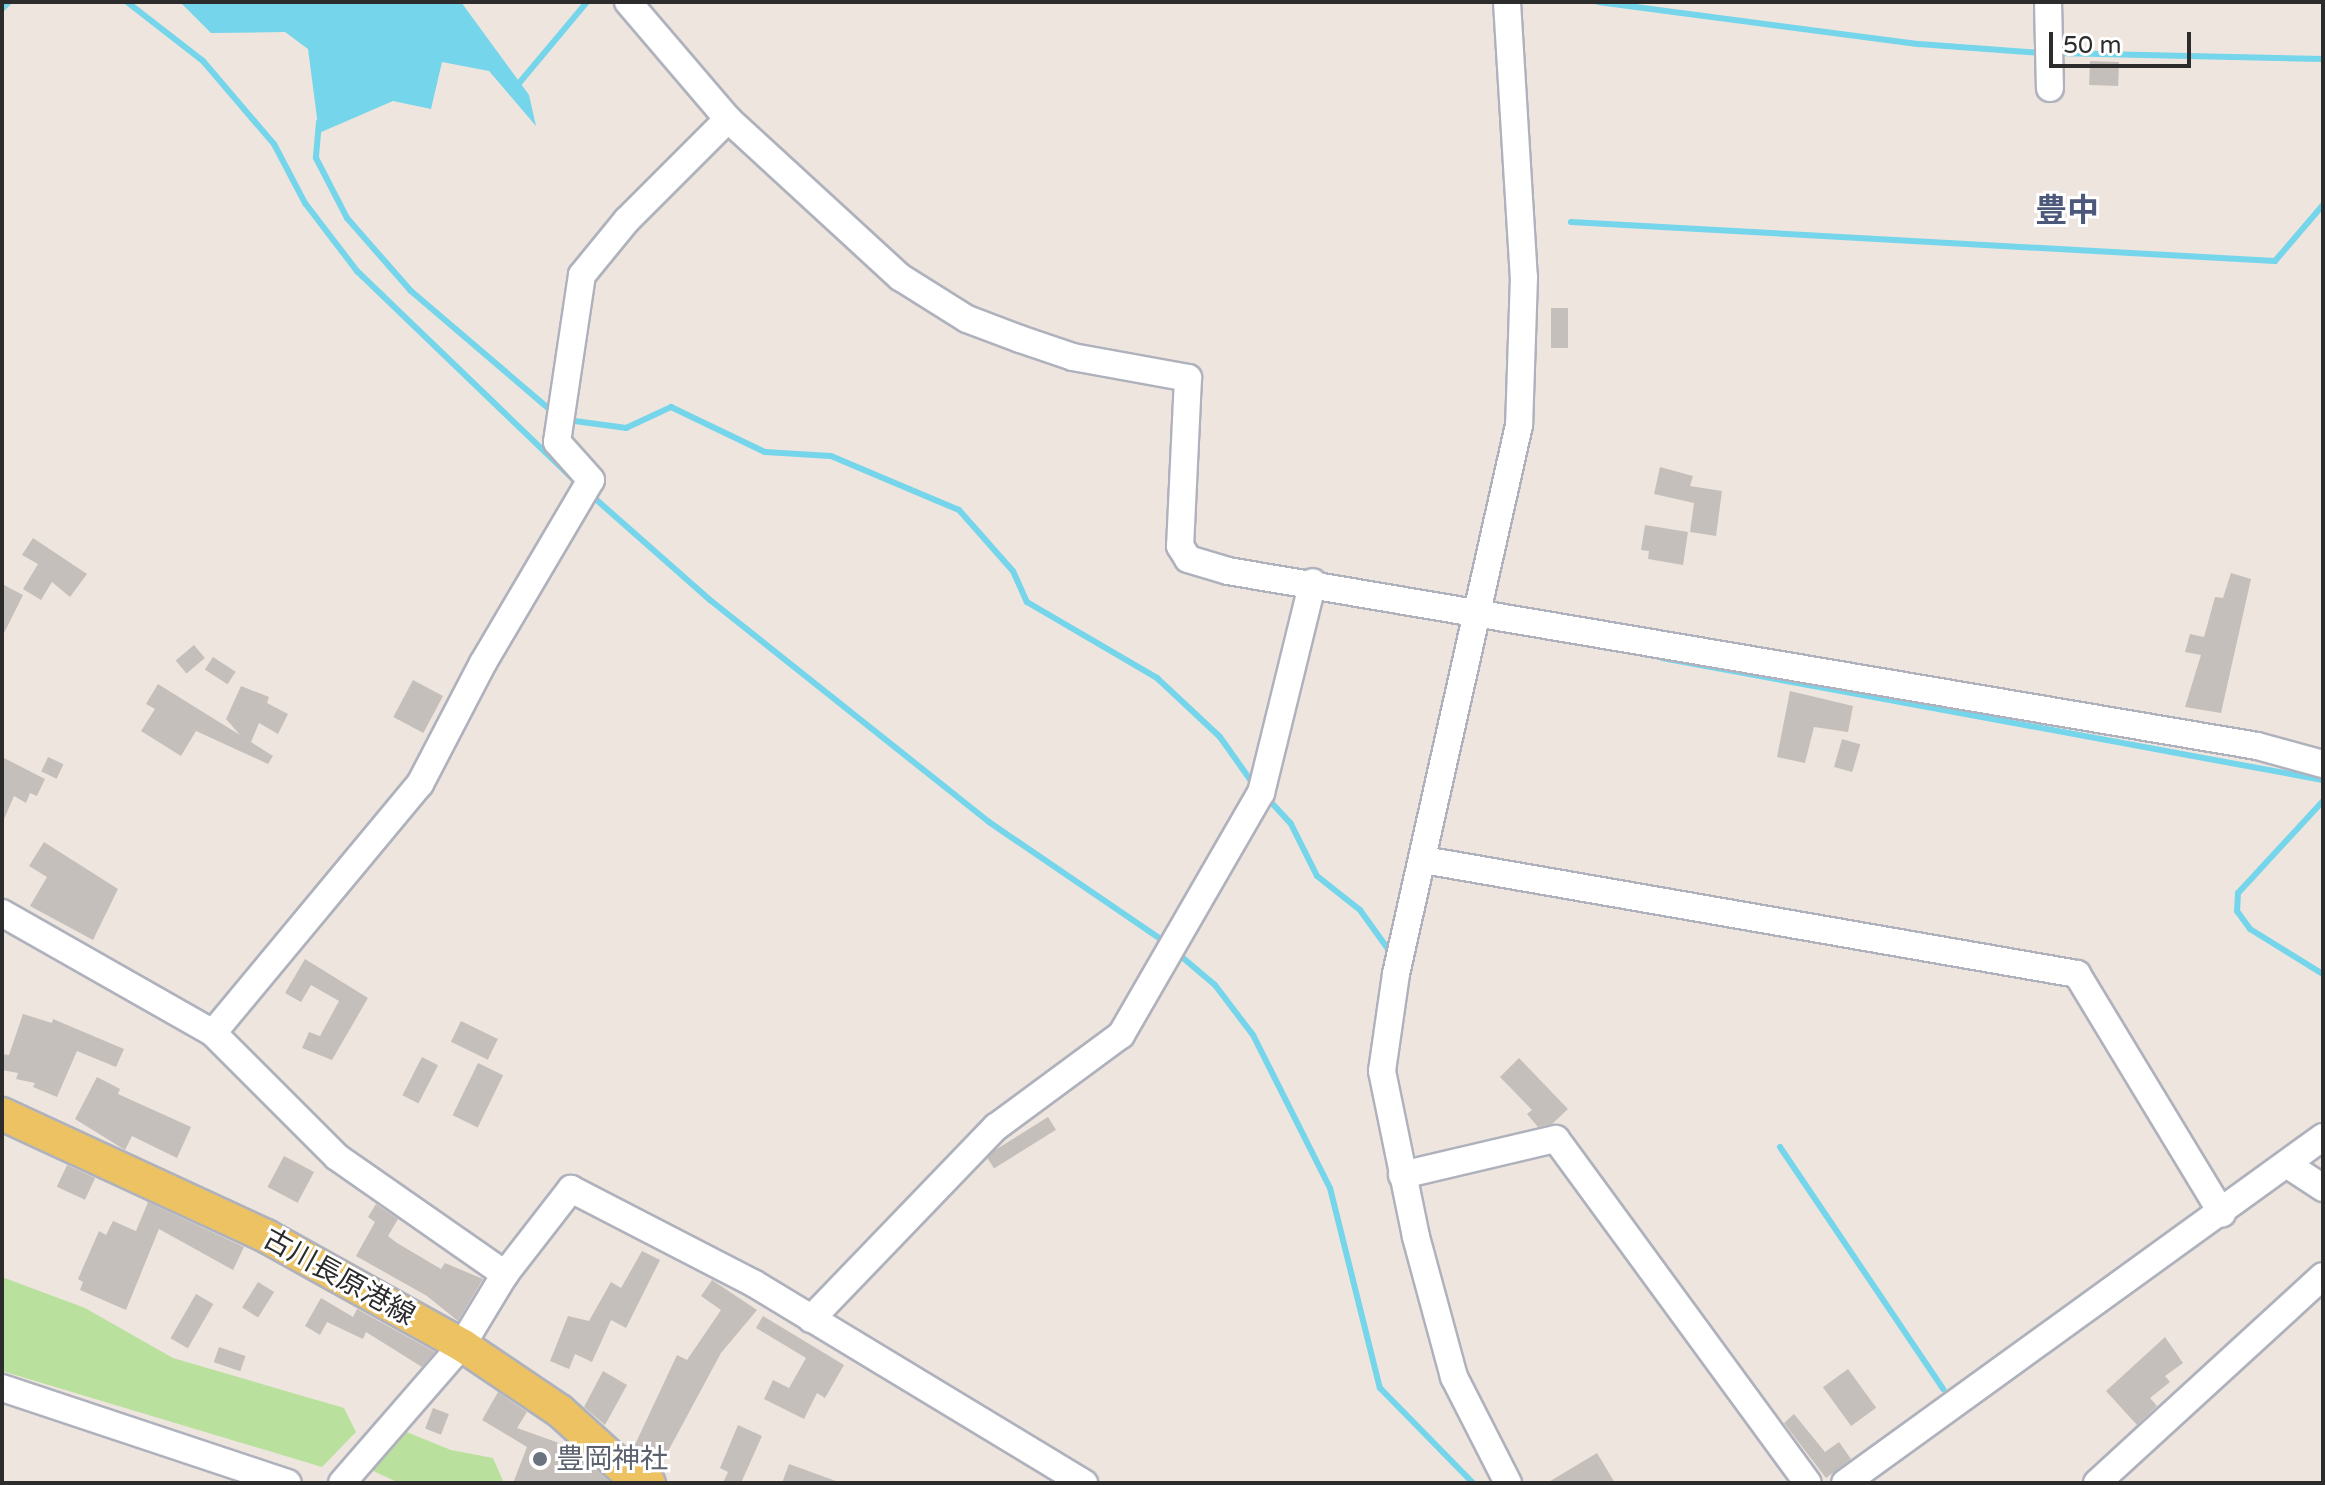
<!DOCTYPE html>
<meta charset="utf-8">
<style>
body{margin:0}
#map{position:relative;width:2325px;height:1485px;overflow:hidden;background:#ede5de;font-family:"Varela Round","Noto Sans JP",sans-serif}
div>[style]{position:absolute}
.green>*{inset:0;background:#b9e19d}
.water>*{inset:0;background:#75d5eb}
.stream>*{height:6px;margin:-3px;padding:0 3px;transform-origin:3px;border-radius:3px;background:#75d5eb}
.building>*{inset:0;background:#c5bfbb;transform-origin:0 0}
.roads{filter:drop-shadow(2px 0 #afb2bc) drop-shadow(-2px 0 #afb2bc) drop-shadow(0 2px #afb2bc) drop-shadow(0 -2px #afb2bc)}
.minor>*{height:26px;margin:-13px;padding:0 13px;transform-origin:13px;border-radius:13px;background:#fff}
.major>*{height:32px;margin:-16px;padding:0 16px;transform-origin:16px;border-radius:16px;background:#edc263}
.dots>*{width:22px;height:22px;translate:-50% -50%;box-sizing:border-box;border:4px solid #fff;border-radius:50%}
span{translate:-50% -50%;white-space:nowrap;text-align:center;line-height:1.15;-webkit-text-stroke:6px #fff;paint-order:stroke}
.street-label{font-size:28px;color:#2c2c2c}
.worship-label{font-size:28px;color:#5b616d}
.left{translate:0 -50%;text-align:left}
.quarter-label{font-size:32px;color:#4d597b;font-weight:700}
.frame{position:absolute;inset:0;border:4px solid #2c2c2c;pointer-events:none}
.scale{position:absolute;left:2049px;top:32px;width:142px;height:36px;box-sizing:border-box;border:4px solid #2c2c2c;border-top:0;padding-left:10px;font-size:24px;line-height:28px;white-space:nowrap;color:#2c2c2c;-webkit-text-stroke:6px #fff;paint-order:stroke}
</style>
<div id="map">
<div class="green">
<i style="clip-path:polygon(2px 1277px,85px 1308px,173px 1358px,344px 1408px,356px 1432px,322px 1467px,2px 1371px)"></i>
<i style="clip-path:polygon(404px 1431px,451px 1450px,493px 1458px,504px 1483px,399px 1483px,369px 1469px)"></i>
</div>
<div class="water">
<i style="clip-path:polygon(180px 2px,461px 2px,529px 95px,536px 126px,489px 71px,442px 62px,431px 109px,393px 101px,319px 133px,308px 49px,285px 32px,211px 33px)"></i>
</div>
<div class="stream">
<i style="left:127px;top:2px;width:96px;rotate:37.8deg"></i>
<i style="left:203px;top:61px;width:109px;rotate:49.5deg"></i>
<i style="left:274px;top:144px;width:67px;rotate:62.3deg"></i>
<i style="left:305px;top:203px;width:86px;rotate:52.6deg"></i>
<i style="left:357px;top:271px;width:304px;rotate:43.9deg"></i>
<i style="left:1598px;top:2px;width:324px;rotate:7.5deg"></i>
<i style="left:1919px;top:44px;width:124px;rotate:4.2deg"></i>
<i style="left:2px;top:9px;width:10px;rotate:-45deg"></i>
<i style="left:2055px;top:53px;width:268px;rotate:1.3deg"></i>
<i style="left:515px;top:88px;width:112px;rotate:-50.1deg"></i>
<i style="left:319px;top:122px;width:36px;rotate:95deg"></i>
<i style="left:316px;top:158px;width:68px;rotate:62.7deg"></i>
<i style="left:347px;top:218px;width:97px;rotate:48.8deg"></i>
<i style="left:411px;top:291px;width:188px;rotate:40.5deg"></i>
<i style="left:1571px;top:222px;width:705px;rotate:3.17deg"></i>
<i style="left:2275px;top:261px;width:74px;rotate:-49.4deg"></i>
<i style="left:567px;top:420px;width:60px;rotate:7.7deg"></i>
<i style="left:626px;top:428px;width:50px;rotate:-25deg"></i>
<i style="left:671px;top:407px;width:104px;rotate:25.6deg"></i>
<i style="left:765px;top:452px;width:66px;rotate:3.5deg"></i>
<i style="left:831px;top:456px;width:139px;rotate:22.9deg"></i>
<i style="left:959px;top:510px;width:81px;rotate:48.5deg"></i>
<i style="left:1013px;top:571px;width:34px;rotate:66deg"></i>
<i style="left:1027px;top:602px;width:151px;rotate:30.3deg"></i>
<i style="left:1157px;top:678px;width:86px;rotate:43.1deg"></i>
<i style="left:1220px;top:737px;width:59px;rotate:54.7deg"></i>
<i style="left:591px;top:495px;width:159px;rotate:41.4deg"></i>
<i style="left:710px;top:600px;width:357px;rotate:38.5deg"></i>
<i style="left:989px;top:822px;width:213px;rotate:34.3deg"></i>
<i style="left:1662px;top:658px;width:672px;rotate:10.46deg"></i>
<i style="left:1267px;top:798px;width:35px;rotate:47deg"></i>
<i style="left:1291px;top:824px;width:58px;rotate:63.4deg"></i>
<i style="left:1317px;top:876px;width:55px;rotate:38.3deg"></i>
<i style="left:1360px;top:910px;width:48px;rotate:54.3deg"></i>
<i style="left:2323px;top:801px;width:125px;rotate:132.7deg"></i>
<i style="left:2238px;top:893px;width:18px;rotate:93deg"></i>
<i style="left:2237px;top:911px;width:22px;rotate:54deg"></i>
<i style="left:2250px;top:929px;width:86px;rotate:31.7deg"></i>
<i style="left:1176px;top:952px;width:51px;rotate:40.2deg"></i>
<i style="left:1215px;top:985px;width:63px;rotate:52.8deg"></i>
<i style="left:1253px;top:1035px;width:171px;rotate:63.3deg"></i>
<i style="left:1330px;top:1188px;width:206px;rotate:76deg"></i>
<i style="left:1380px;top:1388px;width:133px;rotate:45.6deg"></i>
<i style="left:1780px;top:1147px;width:292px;rotate:56deg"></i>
</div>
<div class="building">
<i style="left:2090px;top:61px;width:29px;height:24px;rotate:2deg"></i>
<i style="left:1551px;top:308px;width:17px;height:40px"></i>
<i style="clip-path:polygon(1660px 467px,1693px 476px,1690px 486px,1722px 491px,1716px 536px,1690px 532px,1694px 503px,1654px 494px)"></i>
<i style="clip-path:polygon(1645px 525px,1688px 532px,1683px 565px,1648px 559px,1649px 551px,1641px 550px)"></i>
<i style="clip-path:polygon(33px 538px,87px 574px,70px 597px,52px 582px,41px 600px,23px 589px,38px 564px,22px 555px)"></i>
<i style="clip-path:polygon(2231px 573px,2251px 579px,2221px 713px,2185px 707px,2201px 655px,2185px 652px,2190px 634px,2204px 637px,2215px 597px,2223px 598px)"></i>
<i style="clip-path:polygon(2px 584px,23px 595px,2px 637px)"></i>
<i style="left:194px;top:645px;width:17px;height:24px;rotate:50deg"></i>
<i style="left:213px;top:657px;width:27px;height:15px;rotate:33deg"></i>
<i style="left:413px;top:680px;width:34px;height:42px;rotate:28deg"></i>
<i style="clip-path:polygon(158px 684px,240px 735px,226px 719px,241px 686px,269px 697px,267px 703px,288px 714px,278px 734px,259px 723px,251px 742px,273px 756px,268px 764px,196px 731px,181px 756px,141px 731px,155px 709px,146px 704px)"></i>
<i style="clip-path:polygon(1790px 691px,1853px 706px,1848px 732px,1814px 727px,1805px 763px,1777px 757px)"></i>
<i style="left:1842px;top:739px;width:19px;height:29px;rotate:16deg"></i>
<i style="clip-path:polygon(2px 757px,45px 779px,37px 796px,30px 793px,26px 803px,14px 796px,2px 824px)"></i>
<i style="left:48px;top:757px;width:17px;height:16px;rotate:25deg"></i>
<i style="clip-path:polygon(44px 842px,118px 889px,93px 940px,30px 906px,47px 877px,29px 866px)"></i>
<i style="clip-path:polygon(305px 959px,368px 998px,332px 1060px,302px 1048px,309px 1032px,320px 1036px,339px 1001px,311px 985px,301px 1002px,285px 993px)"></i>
<i style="clip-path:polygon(23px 1014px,52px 1023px,53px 1019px,124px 1049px,116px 1067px,77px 1051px,57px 1097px,33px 1087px,35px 1083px,16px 1079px,18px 1073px,2px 1070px,2px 1054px,9px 1055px)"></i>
<i style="left:461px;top:1021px;width:41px;height:23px;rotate:26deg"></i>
<i style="left:422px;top:1057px;width:18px;height:43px;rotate:27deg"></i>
<i style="clip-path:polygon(1519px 1058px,1568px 1109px,1552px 1124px,1538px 1127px,1527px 1114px,1532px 1110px,1500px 1077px)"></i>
<i style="left:478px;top:1063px;width:28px;height:58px;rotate:26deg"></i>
<i style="clip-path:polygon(97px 1077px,120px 1089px,118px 1094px,191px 1127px,177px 1158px,132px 1136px,125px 1150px,75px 1119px)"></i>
<i style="left:1048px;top:1117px;width:15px;height:73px;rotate:58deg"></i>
<i style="left:284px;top:1156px;width:34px;height:35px;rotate:28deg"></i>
<i style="left:67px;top:1165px;width:31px;height:24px;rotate:25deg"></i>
<i style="clip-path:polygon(148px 1202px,244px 1247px,233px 1270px,159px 1229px,126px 1310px,80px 1290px,83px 1282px,78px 1279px,99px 1231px,106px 1235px,113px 1221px,136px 1231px)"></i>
<i style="clip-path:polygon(376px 1204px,398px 1219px,388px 1236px,397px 1243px,441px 1269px,445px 1263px,483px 1279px,458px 1321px,427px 1296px,356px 1256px,375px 1222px,368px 1217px)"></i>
<i style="clip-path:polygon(642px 1251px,660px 1260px,626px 1328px,611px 1320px,592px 1362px,575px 1354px,569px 1369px,550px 1361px,568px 1316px,589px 1321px,611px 1282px,621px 1288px)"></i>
<i style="clip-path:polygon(712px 1280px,757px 1310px,721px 1353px,659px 1468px,632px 1451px,677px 1355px,687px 1360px,721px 1310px,701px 1296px)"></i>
<i style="left:258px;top:1282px;width:19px;height:30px;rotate:32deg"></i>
<i style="left:196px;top:1294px;width:20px;height:51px;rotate:30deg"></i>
<i style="clip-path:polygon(321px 1298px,353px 1317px,357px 1309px,435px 1352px,422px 1367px,366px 1332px,363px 1339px,327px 1322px,320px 1335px,305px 1326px)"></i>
<i style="clip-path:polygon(763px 1316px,844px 1365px,825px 1398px,817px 1393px,804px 1419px,764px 1399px,773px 1380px,789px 1388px,806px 1358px,756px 1328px)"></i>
<i style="clip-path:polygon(2165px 1337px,2183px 1363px,2165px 1376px,2170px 1382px,2150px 1398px,2157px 1406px,2137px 1425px,2106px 1391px)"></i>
<i style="left:219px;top:1347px;width:28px;height:16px;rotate:19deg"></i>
<i style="left:1848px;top:1369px;width:48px;height:31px;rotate:54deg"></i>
<i style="clip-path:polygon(603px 1371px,627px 1385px,605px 1425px,584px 1407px)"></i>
<i style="clip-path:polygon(498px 1392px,527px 1412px,517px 1428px,573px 1448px,611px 1483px,513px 1483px,527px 1447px,482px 1420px)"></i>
<i style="left:433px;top:1408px;width:17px;height:22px;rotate:21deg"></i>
<i style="clip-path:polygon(1794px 1414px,1825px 1452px,1839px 1442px,1851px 1459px,1826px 1478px,1784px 1423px)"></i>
<i style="clip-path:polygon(738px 1425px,762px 1436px,741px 1483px,723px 1483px,728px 1472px,720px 1468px)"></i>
<i style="clip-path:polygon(1597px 1453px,1615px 1483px,1547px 1483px)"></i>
<i style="clip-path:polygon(789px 1464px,836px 1481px,836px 1483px,782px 1483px)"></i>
</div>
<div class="roads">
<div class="minor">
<i style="left:628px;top:2px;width:154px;rotate:49.5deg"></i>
<i style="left:728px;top:119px;width:234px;rotate:42.6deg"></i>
<i style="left:900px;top:277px;width:79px;rotate:32.1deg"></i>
<i style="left:967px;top:319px;width:57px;rotate:20.7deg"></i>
<i style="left:1020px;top:339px;width:56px;rotate:18.8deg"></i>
<i style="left:1073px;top:357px;width:117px;rotate:10.3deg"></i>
<i style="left:1188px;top:378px;width:168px;rotate:92.7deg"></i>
<i style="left:1180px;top:546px;width:15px;rotate:58deg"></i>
<i style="left:1188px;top:559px;width:42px;rotate:16.7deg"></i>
<i style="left:1228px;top:571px;width:1044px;rotate:9.65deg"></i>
<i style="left:2257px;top:746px;width:68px;rotate:15.3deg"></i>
<i style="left:1507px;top:2px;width:276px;rotate:86.5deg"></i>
<i style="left:1524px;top:277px;width:148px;rotate:91.9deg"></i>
<i style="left:1519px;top:425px;width:563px;rotate:102.63deg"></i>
<i style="left:1396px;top:974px;width:98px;rotate:98.2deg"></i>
<i style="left:1382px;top:1071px;width:169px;rotate:78.4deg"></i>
<i style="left:1416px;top:1237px;width:145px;rotate:74.8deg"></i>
<i style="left:1454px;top:1377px;width:119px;rotate:63deg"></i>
<i style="left:2048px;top:2px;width:86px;rotate:88.7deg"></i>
<i style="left:1424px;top:860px;width:663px;rotate:9.9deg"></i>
<i style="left:2077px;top:974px;width:280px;rotate:58.8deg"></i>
<i style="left:2px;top:913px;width:243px;rotate:29.6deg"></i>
<i style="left:213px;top:1033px;width:175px;rotate:45deg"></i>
<i style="left:337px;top:1157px;width:205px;rotate:34.9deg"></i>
<i style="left:213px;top:1033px;width:324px;rotate:-50.3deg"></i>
<i style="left:420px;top:784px;width:136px;rotate:-62.5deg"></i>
<i style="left:483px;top:663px;width:212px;rotate:-59.5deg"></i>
<i style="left:591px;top:480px;width:51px;rotate:-131.8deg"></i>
<i style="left:557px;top:442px;width:169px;rotate:-81.5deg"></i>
<i style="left:582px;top:275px;width:71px;rotate:-50.7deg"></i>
<i style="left:627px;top:220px;width:143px;rotate:-45deg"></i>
<i style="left:2288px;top:1165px;width:42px;rotate:33.3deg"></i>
<i style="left:1402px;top:1175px;width:158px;rotate:-13.2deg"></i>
<i style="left:1556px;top:1139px;width:426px;rotate:53.8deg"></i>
<i style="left:811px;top:1319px;width:267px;rotate:-46.1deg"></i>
<i style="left:996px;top:1127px;width:155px;rotate:-36.4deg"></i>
<i style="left:1121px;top:1035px;width:280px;rotate:-60deg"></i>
<i style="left:1261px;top:793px;width:217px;rotate:-76.2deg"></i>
<i style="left:2px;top:1388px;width:301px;rotate:18.4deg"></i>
<i style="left:342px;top:1483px;width:183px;rotate:-49deg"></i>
<i style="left:462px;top:1345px;width:83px;rotate:-58.8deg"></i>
<i style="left:505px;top:1274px;width:108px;rotate:-52.2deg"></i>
<i style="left:571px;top:1189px;width:207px;rotate:27.3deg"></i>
<i style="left:755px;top:1284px;width:385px;rotate:31.2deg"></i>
<i style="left:1845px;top:1483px;width:590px;rotate:-35.9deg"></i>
<i style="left:2097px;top:1483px;width:306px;rotate:-42.5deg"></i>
</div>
<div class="major">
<i style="left:2px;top:1114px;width:291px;rotate:24.8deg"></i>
<i style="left:266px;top:1236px;width:224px;rotate:29.1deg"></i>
<i style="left:462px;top:1345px;width:118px;rotate:34deg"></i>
<i style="left:560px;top:1411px;width:89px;rotate:42.3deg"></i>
<i style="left:626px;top:1471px;width:26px;rotate:28deg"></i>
</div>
</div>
<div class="dots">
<i style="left:540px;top:1459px;background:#6b7280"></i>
</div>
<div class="street-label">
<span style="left:339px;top:1277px;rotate:29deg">古川長原港線</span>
</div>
<div class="worship-label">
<span class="left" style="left:556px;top:1459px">豊岡神社</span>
</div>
<div class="quarter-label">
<span style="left:2067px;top:211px">豊中</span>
</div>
<div class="frame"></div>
<div class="scale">50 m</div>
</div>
